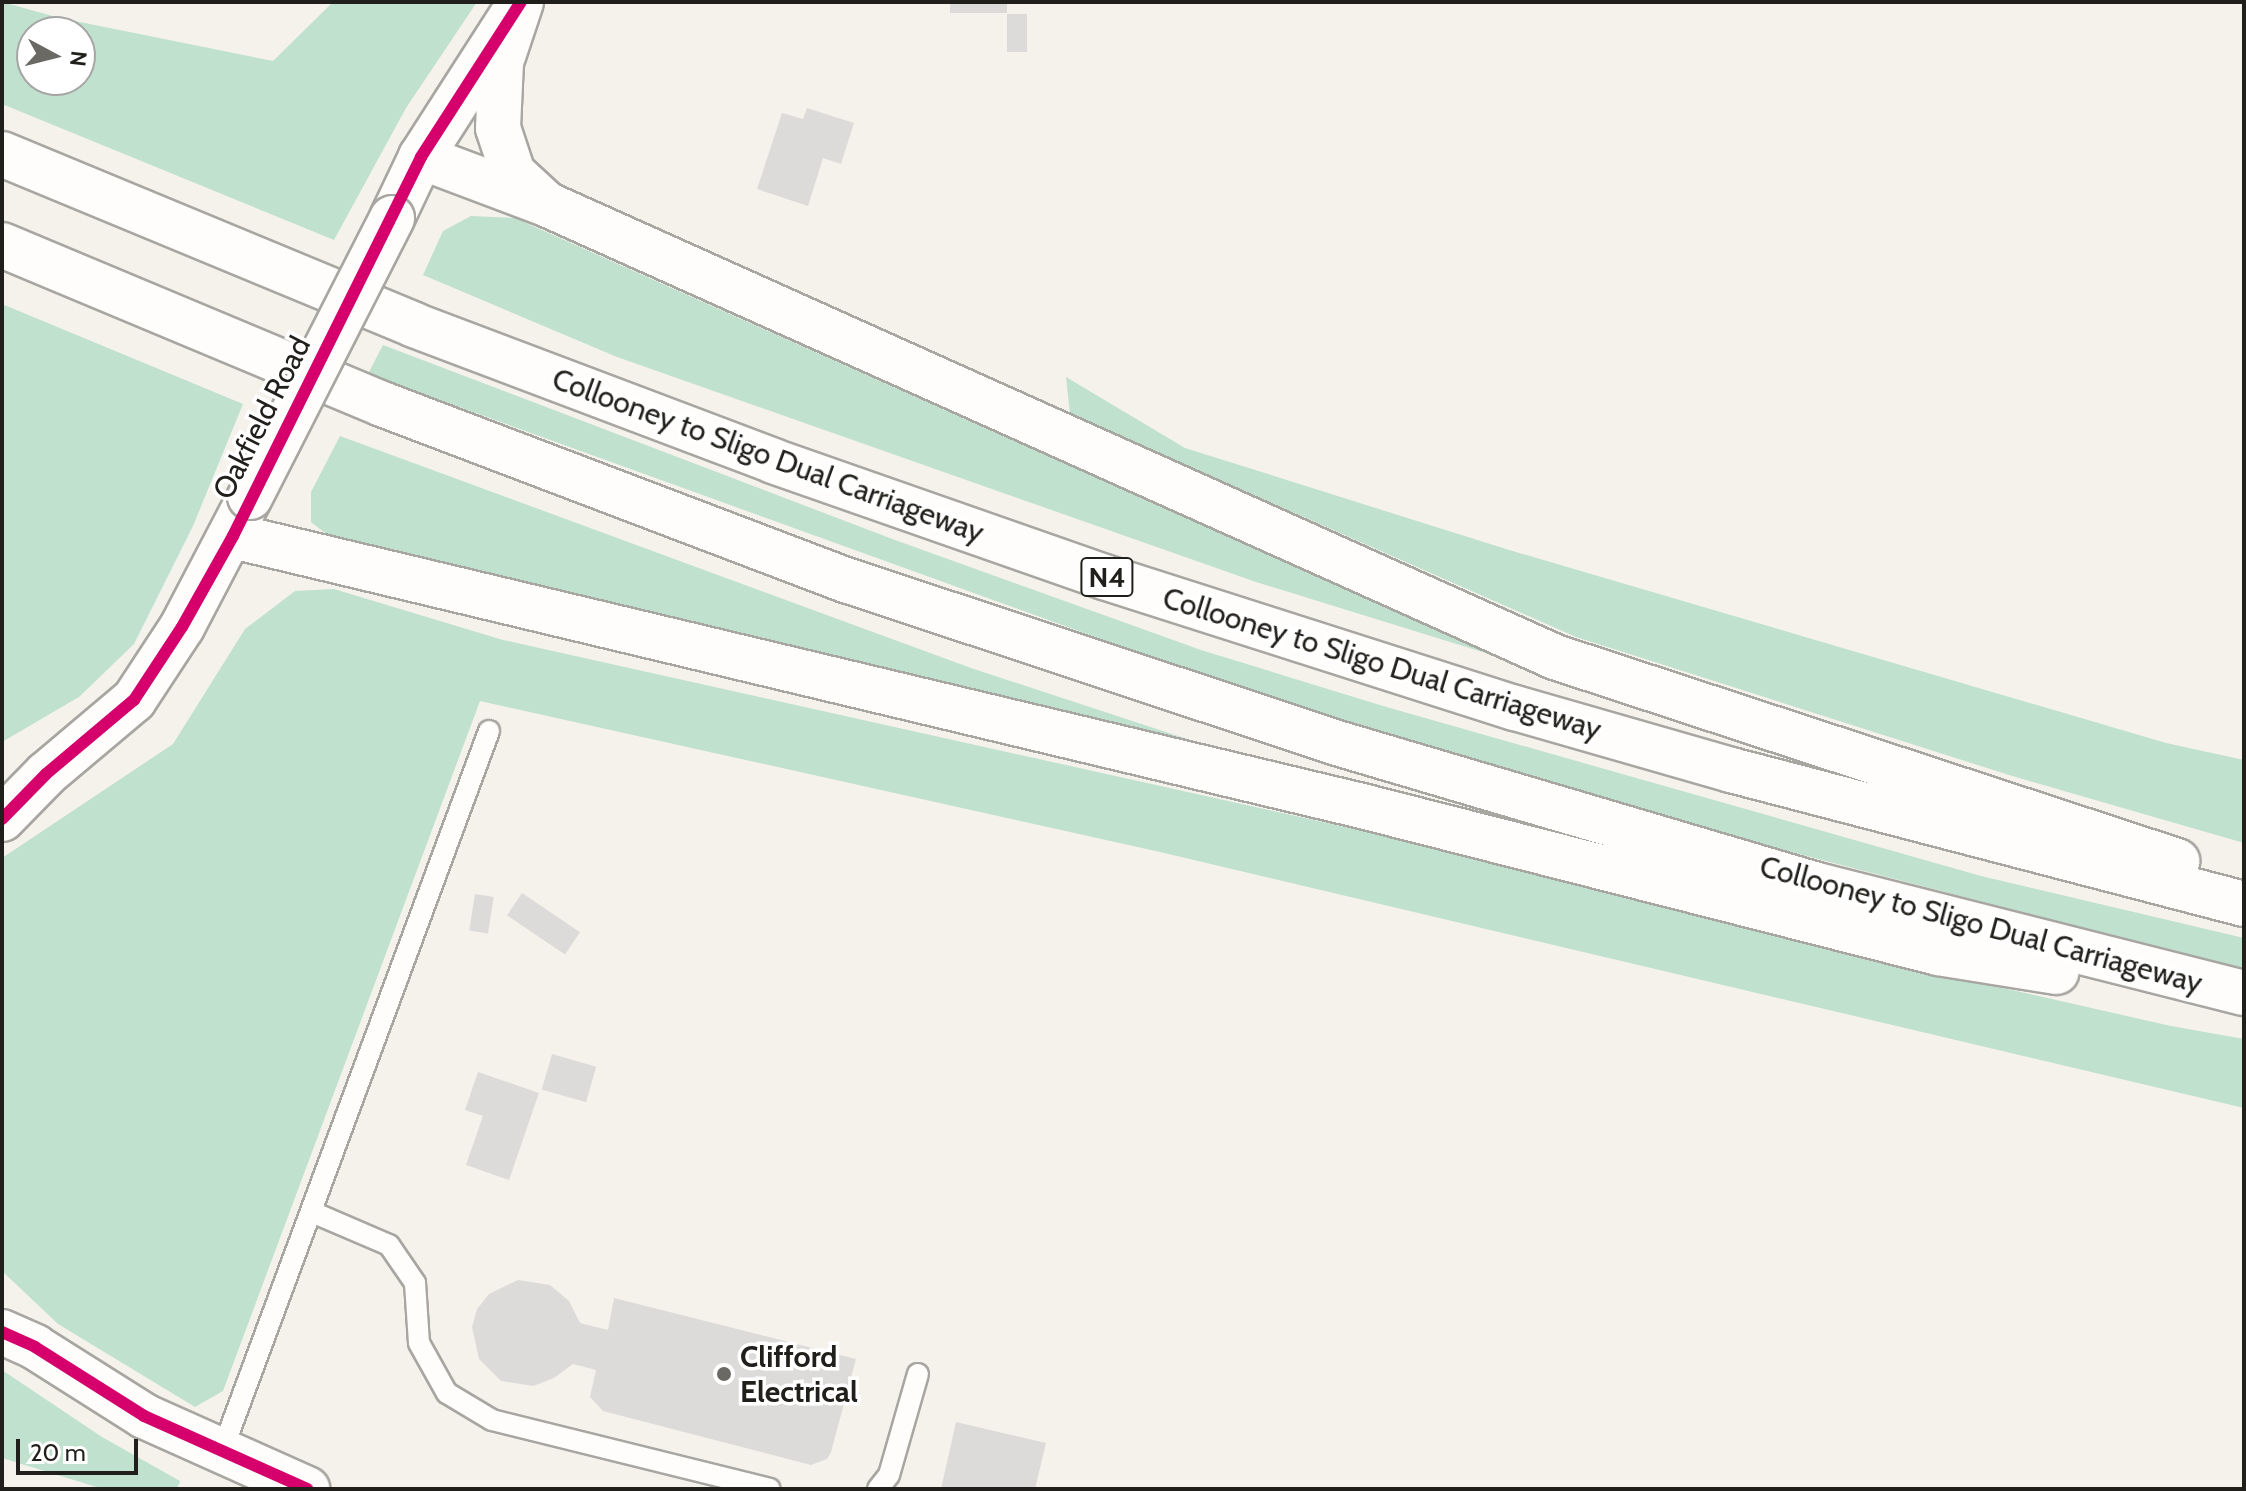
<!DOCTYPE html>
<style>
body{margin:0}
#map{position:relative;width:2246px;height:1491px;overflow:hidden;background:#f5f2ec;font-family:Cabin,sans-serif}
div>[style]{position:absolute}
.green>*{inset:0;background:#c0e1ce}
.building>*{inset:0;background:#dddbda;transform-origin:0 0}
.roads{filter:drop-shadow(2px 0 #a7a6a1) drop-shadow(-2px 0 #a7a6a1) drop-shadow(0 2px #a7a6a1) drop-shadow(0 -2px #a7a6a1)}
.service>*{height:20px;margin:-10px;padding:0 10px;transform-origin:10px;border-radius:10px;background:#fefdfc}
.tertiary>*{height:44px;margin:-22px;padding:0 22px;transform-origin:22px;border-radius:22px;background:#fefdfc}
.secondary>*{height:44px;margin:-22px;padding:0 22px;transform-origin:22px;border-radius:22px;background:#fefdfc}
.trunk>*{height:44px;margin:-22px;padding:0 22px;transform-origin:22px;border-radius:22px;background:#fefdfc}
.bridges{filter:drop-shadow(2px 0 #a7a6a1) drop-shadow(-2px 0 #a7a6a1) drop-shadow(0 2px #a7a6a1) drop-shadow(0 -2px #a7a6a1)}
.tertiary-bridge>*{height:44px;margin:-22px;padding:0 22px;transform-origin:22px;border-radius:22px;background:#fefdfc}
.cycleway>*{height:12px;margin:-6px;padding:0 6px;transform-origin:6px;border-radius:6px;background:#d6006c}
.dots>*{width:22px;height:22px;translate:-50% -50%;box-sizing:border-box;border:4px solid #fff;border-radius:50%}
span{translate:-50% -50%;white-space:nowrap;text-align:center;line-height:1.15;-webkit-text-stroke:7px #fff;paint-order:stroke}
.shield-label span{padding:2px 6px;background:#fff;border:2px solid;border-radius:6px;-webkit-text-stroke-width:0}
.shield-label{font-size:28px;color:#211f1b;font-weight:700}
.street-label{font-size:30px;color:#211f1b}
.poi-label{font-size:30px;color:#211f1b;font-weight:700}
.left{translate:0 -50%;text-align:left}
.frame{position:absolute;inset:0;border:4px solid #211f1b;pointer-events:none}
.north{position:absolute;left:16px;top:16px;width:80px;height:80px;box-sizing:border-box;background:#fff;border:2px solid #a6a5a4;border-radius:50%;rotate:97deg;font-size:22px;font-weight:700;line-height:32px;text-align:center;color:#211f1b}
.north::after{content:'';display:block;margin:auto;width:28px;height:36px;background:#6b6964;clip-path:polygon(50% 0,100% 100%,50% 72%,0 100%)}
.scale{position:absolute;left:16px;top:1439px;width:122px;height:36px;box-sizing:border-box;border:4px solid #211f1b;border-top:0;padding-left:10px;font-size:24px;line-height:28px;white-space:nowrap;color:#211f1b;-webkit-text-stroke:6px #fff;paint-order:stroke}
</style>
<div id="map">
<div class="green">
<i style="clip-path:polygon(evenodd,2px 2px,60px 18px,273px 61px,333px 2px,477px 2px,406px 108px,334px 240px,2px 104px,2px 2px,80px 32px,80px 80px,32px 80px,32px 32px,80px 32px)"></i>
<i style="clip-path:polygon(471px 216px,515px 218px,1245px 544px,1528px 666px,1256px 582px,617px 357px,423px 275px,443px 231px)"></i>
<i style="clip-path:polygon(2px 304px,243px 404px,193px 526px,134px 644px,79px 697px,2px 742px)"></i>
<i style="clip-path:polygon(383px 345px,895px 540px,1201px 650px,1383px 706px,1981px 876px,2244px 938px,2244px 970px,1776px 848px,1275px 702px,368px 374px)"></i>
<i style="clip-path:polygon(1066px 377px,1185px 448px,1506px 549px,2166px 743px,2244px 760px,2244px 843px,2009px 775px,1576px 637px,1070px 414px)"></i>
<i style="clip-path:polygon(340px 436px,971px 668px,1251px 760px,678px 619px,334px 540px,311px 522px,311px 492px)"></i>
<i style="clip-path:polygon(334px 589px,503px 640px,1372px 833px,1848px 953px,2171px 1026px,2244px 1039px,2244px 1108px,1160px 852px,480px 701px,223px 1391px,195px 1407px,58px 1324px,2px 1271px,2px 858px,173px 744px,245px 629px,295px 591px)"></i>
<i style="clip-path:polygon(2px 1370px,102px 1437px,180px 1481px,177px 1489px,103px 1489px,2px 1458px)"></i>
</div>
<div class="building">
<i style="left:950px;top:2px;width:57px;height:11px"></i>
<i style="left:1007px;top:14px;width:20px;height:38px"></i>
<i style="clip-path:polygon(807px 108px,854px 123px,841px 164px,823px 158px,808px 206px,757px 189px,782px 113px,803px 119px)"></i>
<i style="left:522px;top:893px;width:70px;height:27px;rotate:34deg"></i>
<i style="left:475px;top:894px;width:19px;height:37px;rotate:9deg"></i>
<i style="left:552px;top:1054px;width:46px;height:37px;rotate:16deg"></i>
<i style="clip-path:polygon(478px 1072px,539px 1093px,509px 1180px,466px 1165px,483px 1116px,465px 1110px)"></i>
<i style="clip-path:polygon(518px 1280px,550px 1285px,569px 1301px,580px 1323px,608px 1330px,614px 1298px,856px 1359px,831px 1452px,827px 1459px,811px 1465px,603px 1411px,590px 1397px,596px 1370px,573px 1364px,554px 1378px,533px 1386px,501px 1381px,479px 1359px,472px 1327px,477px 1309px,489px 1294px)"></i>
<i style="clip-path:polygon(956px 1422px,1046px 1443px,1035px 1489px,941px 1489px)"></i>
</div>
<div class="roads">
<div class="service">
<i style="left:312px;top:1212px;width:84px;rotate:23.2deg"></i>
<i style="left:389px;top:1245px;width:46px;rotate:55.6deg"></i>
<i style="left:415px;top:1283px;width:60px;rotate:86.2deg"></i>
<i style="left:419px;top:1343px;width:57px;rotate:60.8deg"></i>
<i style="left:447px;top:1393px;width:52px;rotate:31deg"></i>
<i style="left:492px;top:1420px;width:286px;rotate:13.9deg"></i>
<i style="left:222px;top:1451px;width:768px;rotate:-69.65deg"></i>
<i style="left:878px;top:1489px;width:18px;rotate:-52deg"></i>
<i style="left:889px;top:1475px;width:105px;rotate:-74deg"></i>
</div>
<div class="tertiary">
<i style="left:392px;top:218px;width:68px;rotate:-64.6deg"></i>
<i style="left:421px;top:157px;width:166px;rotate:-57.3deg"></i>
<i style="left:2px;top:819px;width:63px;rotate:-45.6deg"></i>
<i style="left:46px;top:774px;width:115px;rotate:-40.1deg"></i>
<i style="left:134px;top:700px;width:87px;rotate:-56.7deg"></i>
<i style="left:182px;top:627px;width:144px;rotate:-62.4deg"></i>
</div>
<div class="secondary">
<i style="left:2px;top:1332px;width:36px;rotate:24deg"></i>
<i style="left:35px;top:1347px;width:129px;rotate:32.3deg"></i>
<i style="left:144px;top:1416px;width:179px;rotate:24.1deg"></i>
</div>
<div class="trunk">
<i style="left:521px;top:2px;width:63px;rotate:108.4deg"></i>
<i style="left:501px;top:62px;width:66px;rotate:92.6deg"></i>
<i style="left:498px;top:128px;width:47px;rotate:71.6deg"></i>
<i style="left:513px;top:173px;width:41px;rotate:43deg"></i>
<i style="left:2px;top:154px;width:446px;rotate:22.5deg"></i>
<i style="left:414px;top:325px;width:384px;rotate:20.7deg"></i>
<i style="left:773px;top:461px;width:351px;rotate:19.3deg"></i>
<i style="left:1104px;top:577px;width:431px;rotate:17.7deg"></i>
<i style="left:1515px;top:708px;width:225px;rotate:16deg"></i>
<i style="left:1731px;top:770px;width:530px;rotate:14.64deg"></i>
<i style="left:421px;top:157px;width:134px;rotate:20.6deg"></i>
<i style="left:546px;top:204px;width:1106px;rotate:24.18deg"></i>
<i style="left:1555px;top:657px;width:655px;rotate:18.16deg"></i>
<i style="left:2px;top:245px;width:412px;rotate:22.7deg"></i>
<i style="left:382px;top:404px;width:499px;rotate:20.8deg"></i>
<i style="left:849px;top:581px;width:514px;rotate:18.36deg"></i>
<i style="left:1337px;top:743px;width:501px;rotate:16.48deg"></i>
<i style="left:1817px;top:885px;width:440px;rotate:14.2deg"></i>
<i style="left:233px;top:536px;width:1157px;rotate:13.45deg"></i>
<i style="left:1358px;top:805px;width:599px;rotate:14.31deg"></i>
<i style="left:1938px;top:953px;width:120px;rotate:9.1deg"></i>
</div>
</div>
<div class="bridges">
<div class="tertiary-bridge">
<i style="left:250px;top:497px;width:313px;rotate:-63deg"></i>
</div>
</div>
<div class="cycleway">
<i style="left:2px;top:819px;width:63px;rotate:-45.6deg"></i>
<i style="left:46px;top:774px;width:115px;rotate:-40.1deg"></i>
<i style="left:134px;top:700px;width:87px;rotate:-56.7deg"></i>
<i style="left:182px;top:627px;width:104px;rotate:-60.7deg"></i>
<i style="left:233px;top:536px;width:423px;rotate:-63.6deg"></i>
<i style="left:421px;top:157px;width:184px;rotate:-57.2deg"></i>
<i style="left:2px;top:1332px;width:36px;rotate:24deg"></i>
<i style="left:35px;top:1347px;width:129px;rotate:32.3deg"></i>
<i style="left:144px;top:1416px;width:179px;rotate:24.1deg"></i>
</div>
<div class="dots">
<i style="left:724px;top:1374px;background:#6b6964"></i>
</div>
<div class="shield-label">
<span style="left:1107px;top:577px">N4</span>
</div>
<div class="street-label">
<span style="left:262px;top:418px;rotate:-63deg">Oakfield Road</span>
<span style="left:768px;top:456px;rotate:20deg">Collooney to Sligo Dual Carriageway</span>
<span style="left:1382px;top:664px;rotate:17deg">Collooney to Sligo Dual Carriageway</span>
<span style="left:1981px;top:925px;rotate:15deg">Collooney to Sligo Dual Carriageway</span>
</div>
<div class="poi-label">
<span class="left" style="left:740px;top:1374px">Clifford<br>Electrical</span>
</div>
<div class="frame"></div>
<div class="north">N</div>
<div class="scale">20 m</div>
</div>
